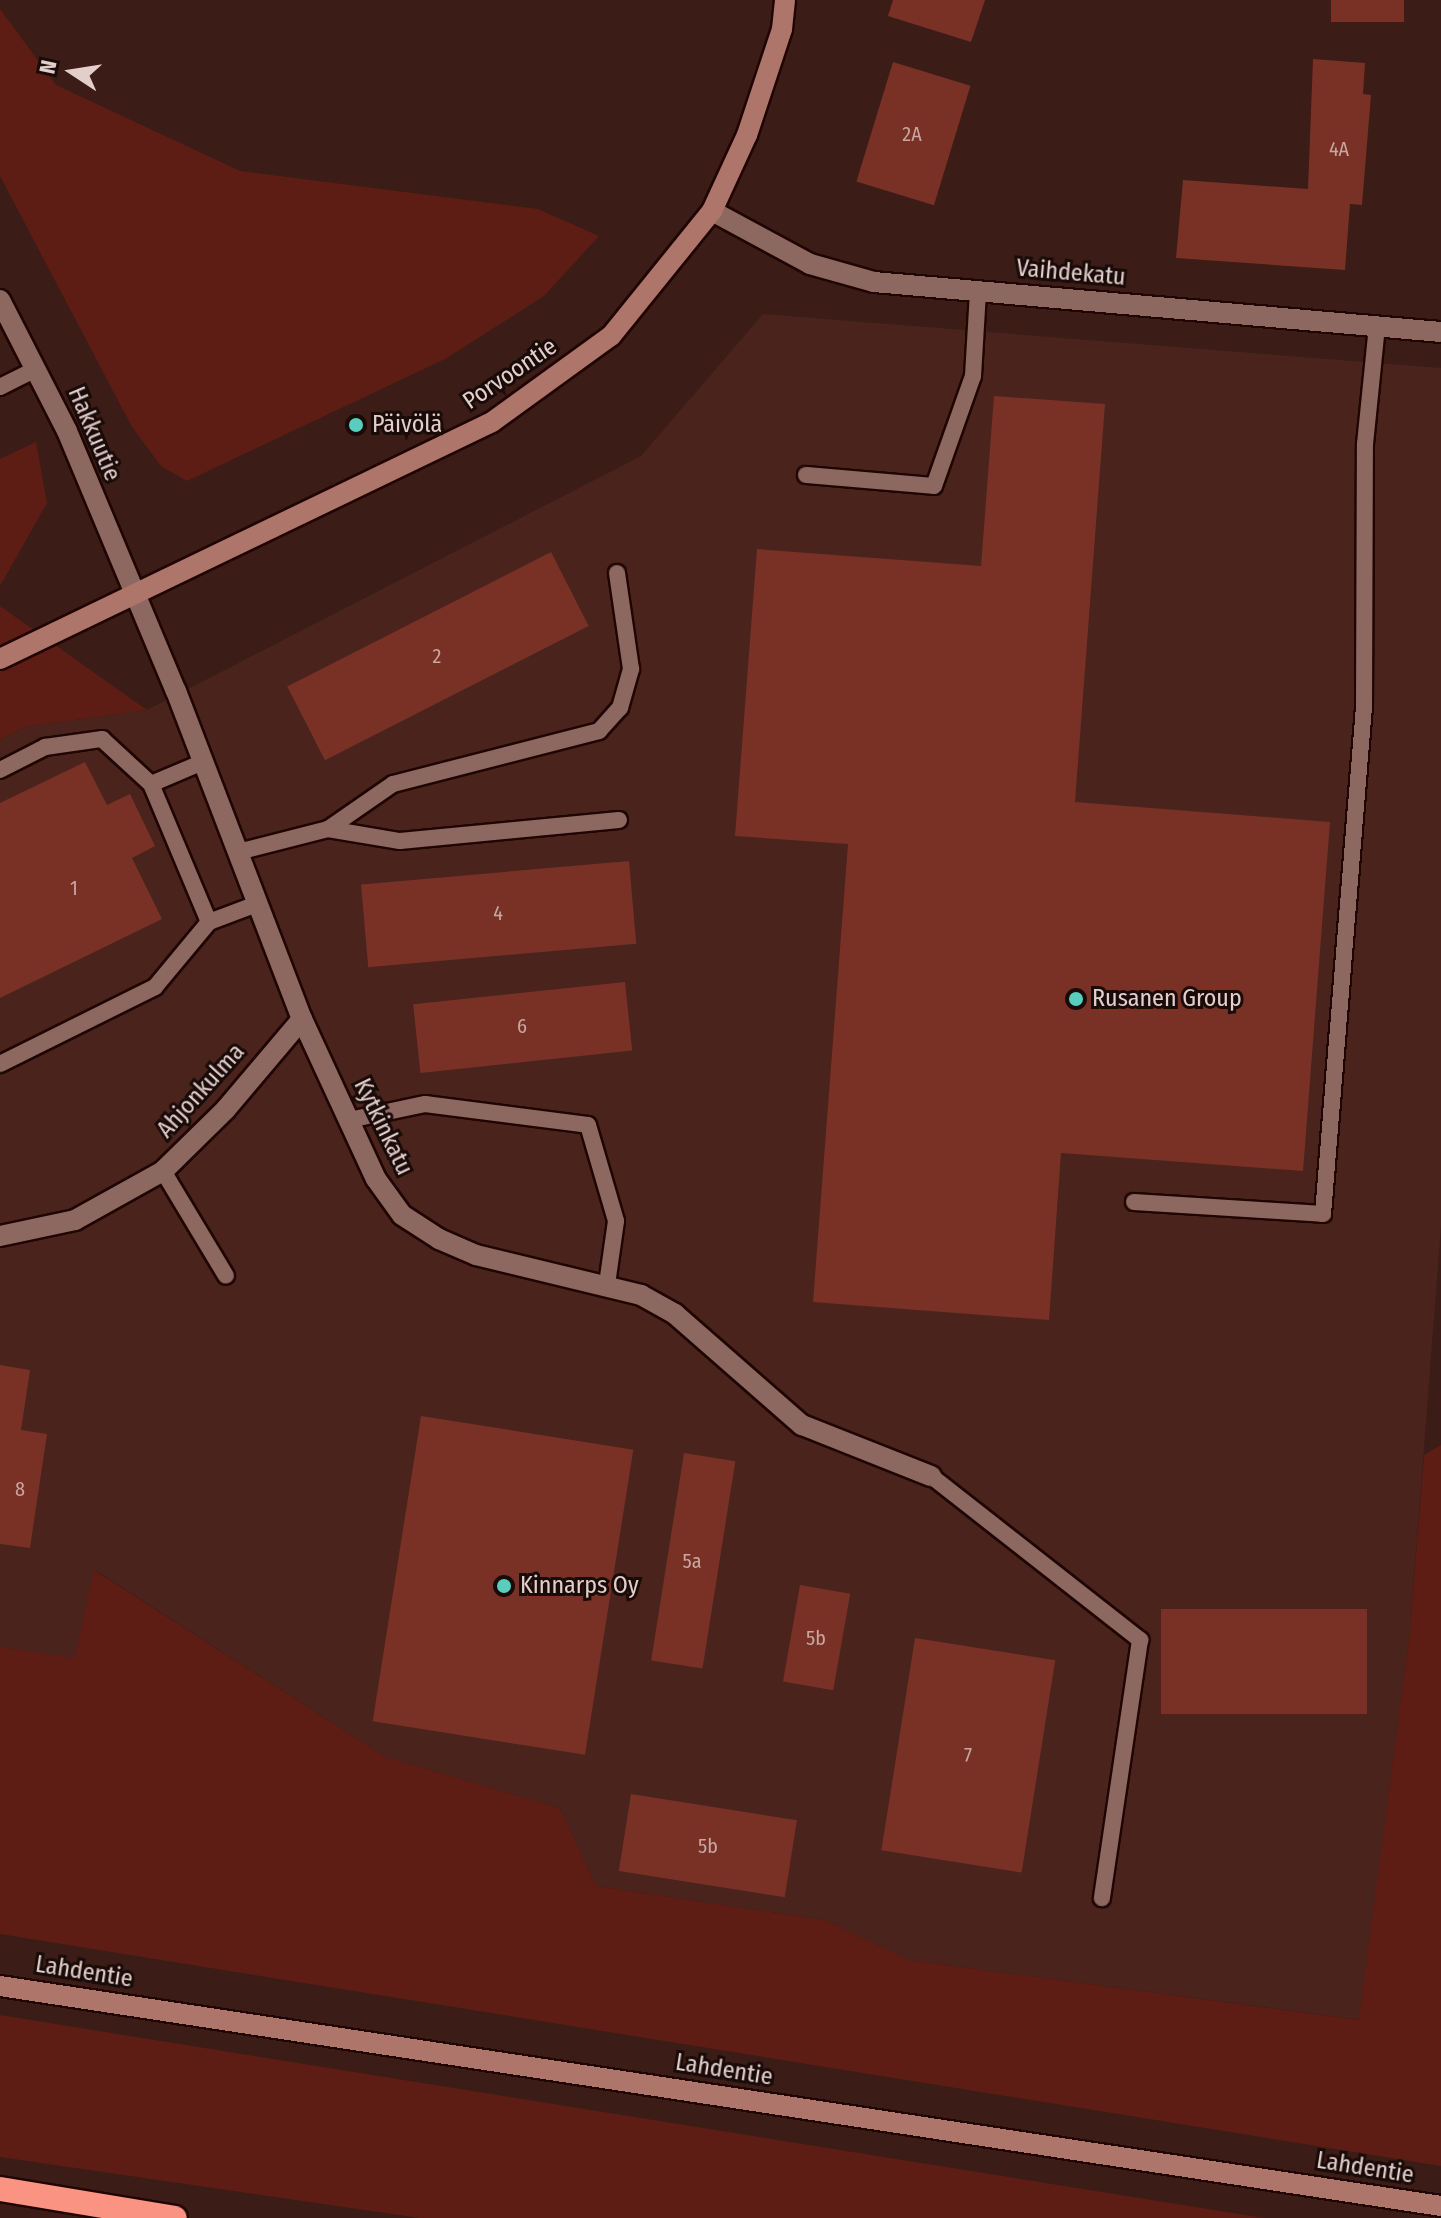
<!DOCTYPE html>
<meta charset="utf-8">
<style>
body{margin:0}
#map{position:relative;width:1441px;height:2218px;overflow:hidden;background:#3b1c17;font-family:"Fira Sans Condensed",sans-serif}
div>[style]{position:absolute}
.built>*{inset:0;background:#49231c}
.green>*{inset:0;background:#5d1d14}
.building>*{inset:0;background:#793126;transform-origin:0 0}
.roads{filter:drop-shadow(2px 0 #200503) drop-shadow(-2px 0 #200503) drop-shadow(0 2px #200503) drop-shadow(0 -2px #200503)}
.lane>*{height:16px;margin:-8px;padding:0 8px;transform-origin:8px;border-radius:8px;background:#8d6861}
.street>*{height:20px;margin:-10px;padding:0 10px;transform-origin:10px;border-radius:10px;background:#8d6861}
.secondary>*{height:20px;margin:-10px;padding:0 10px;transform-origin:10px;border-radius:10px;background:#ae756b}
.highway>*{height:24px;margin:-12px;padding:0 12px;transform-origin:12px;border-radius:12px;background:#fa9381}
.dots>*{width:22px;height:22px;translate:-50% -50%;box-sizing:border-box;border:4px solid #180b08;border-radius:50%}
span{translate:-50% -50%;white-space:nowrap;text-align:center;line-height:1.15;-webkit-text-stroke:6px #180b08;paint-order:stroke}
.number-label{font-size:20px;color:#c8a7a1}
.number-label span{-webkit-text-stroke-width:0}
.street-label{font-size:24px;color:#e3ceca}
.poi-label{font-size:24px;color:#e3ceca}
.left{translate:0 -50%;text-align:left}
.north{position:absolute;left:32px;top:32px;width:80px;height:80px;-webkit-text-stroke:6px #180b08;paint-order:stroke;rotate:282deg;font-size:22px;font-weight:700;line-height:32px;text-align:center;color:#e3ceca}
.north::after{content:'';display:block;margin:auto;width:28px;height:36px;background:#e3ceca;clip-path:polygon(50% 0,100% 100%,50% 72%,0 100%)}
</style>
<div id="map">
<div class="built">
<i style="clip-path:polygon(763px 314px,1441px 368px,1441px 1226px,1410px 1631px,1360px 2020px,909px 1960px,825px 1920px,596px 1886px,560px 1808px,386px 1757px,95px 1570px,75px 1659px,0 1647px,0 740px,25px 727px,147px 710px,641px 456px)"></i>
</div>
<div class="green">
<i style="clip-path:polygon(0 9px,56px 85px,240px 171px,538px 209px,599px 236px,544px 296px,445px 359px,187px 481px,161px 466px,132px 427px,0 176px)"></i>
<i style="clip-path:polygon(36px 442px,47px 503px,0 586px,0 459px)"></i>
<i style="clip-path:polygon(0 606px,147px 710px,25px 727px,0 740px)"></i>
<i style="clip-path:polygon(1441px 1445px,1441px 2166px,0 1934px,0 1647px,75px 1658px,94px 1570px,386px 1757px,560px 1808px,596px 1886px,825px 1920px,909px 1960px,1359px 2020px,1410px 1631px,1424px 1455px)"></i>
<i style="clip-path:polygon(0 2015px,130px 2036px,1264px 2218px,420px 2218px,0 2157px)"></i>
</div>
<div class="building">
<i style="clip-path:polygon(893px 0,985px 0,971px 42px,888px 16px)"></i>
<i style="left:1331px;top:0;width:73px;height:22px"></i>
<i style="clip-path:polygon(1313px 59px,1365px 63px,1363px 94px,1371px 95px,1362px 205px,1350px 204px,1345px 270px,1176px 258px,1183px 180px,1308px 189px)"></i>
<i style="left:893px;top:62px;width:81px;height:125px;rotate:17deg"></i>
<i style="clip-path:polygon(994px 396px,1105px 404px,1075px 802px,1330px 822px,1303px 1171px,1061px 1153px,1049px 1320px,813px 1302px,848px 844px,735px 836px,757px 549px,981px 566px)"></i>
<i style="left:551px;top:552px;width:83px;height:296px;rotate:63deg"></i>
<i style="clip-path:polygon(85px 762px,107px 805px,130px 794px,155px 846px,132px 858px,162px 919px,0 998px,0 803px)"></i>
<i style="left:629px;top:861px;width:83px;height:269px;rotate:85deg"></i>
<i style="left:625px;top:982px;width:69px;height:213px;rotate:84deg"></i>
<i style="clip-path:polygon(0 1365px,30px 1370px,21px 1430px,47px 1434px,30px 1548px,0 1544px)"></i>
<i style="left:421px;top:1416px;width:215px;height:309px;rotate:9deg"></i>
<i style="left:684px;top:1453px;width:52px;height:210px;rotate:9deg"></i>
<i style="left:800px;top:1585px;width:51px;height:98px;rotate:10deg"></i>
<i style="left:1367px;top:1609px;width:105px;height:206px;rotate:90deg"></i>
<i style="left:915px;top:1638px;width:142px;height:215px;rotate:9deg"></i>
<i style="left:631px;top:1794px;width:168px;height:78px;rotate:9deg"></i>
</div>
<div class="roads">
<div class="lane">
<i style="left:0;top:387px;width:40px;rotate:-26.6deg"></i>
<i style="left:806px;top:475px;width:128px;rotate:4.9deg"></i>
<i style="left:934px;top:486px;width:117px;rotate:-70.5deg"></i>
<i style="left:973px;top:376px;width:85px;rotate:-86.6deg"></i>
<i style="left:203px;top:762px;width:56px;rotate:157.1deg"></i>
<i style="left:151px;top:784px;width:150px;rotate:67.2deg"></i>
<i style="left:0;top:770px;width:51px;rotate:-27.1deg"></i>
<i style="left:45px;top:747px;width:58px;rotate:-8deg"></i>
<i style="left:102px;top:739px;width:67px;rotate:42.6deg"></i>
<i style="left:328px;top:829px;width:79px;rotate:-34.7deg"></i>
<i style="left:393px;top:784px;width:213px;rotate:-14.4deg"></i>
<i style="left:599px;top:731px;width:31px;rotate:-48deg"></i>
<i style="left:620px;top:708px;width:41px;rotate:-74.2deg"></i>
<i style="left:631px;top:669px;width:97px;rotate:-98.3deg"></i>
<i style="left:238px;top:852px;width:93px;rotate:-14.3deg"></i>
<i style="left:328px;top:829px;width:73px;rotate:9.5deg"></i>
<i style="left:400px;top:841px;width:220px;rotate:-5.5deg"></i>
<i style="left:0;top:1064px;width:173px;rotate:-26.4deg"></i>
<i style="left:155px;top:987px;width:85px;rotate:-50.3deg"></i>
<i style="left:209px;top:922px;width:51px;rotate:-20.6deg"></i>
<i style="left:349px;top:1120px;width:78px;rotate:-11.9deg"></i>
<i style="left:425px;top:1104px;width:164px;rotate:7.3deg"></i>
<i style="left:588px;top:1125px;width:100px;rotate:73.7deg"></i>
<i style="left:616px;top:1221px;width:64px;rotate:98.1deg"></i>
<i style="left:163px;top:1171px;width:122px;rotate:59deg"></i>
<i style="left:1134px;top:1202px;width:189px;rotate:3.6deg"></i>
<i style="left:1323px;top:1214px;width:509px;rotate:-85.38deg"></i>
<i style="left:1364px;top:707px;width:263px;rotate:-89.8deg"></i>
<i style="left:1365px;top:444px;width:119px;rotate:-84.2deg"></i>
<i style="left:931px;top:1476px;width:266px;rotate:38.1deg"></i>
<i style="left:1140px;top:1640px;width:261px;rotate:98.4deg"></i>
</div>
<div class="street">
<i style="left:712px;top:211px;width:111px;rotate:28.4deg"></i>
<i style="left:810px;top:264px;width:66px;rotate:15.7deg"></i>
<i style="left:874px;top:282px;width:569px;rotate:5.04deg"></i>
<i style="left:0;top:300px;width:147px;rotate:62.9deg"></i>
<i style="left:67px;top:431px;width:282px;rotate:67.3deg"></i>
<i style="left:176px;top:691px;width:351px;rotate:69deg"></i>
<i style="left:302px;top:1019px;width:176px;rotate:65.2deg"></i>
<i style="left:376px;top:1179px;width:44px;rotate:54.2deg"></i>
<i style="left:402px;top:1215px;width:44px;rotate:33deg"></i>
<i style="left:439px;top:1239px;width:40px;rotate:23.4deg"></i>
<i style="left:476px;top:1255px;width:170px;rotate:13.6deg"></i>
<i style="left:641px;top:1295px;width:39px;rotate:29deg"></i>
<i style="left:675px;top:1314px;width:169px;rotate:41.2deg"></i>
<i style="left:802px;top:1425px;width:139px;rotate:21.6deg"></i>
<i style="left:0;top:1236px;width:77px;rotate:-12deg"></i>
<i style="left:75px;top:1220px;width:101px;rotate:-29.1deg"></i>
<i style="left:163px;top:1171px;width:88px;rotate:-44.5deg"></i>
<i style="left:226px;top:1109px;width:118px;rotate:-49.8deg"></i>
</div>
<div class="secondary">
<i style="left:0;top:659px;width:546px;rotate:-25.72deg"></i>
<i style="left:492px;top:422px;width:147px;rotate:-35.9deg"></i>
<i style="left:611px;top:336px;width:161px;rotate:-51.1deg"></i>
<i style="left:712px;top:211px;width:84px;rotate:-65.3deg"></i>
<i style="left:747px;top:135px;width:112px;rotate:-71.7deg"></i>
<i style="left:782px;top:29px;width:29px;rotate:-84deg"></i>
<i style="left:0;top:1986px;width:1458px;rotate:8.68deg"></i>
</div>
<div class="highway">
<i style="left:0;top:2189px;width:177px;rotate:9.4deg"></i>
</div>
</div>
<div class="dots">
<i style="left:356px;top:425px;background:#59cebf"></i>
<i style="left:1076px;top:999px;background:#59cebf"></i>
<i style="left:504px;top:1586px;background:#59cebf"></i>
</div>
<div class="number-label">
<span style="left:912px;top:134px">2A</span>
<span style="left:1339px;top:149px">4A</span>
<span style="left:437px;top:656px">2</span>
<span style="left:74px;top:888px">1</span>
<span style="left:498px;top:913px">4</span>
<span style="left:522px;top:1026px">6</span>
<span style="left:20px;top:1489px">8</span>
<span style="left:692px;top:1561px">5a</span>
<span style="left:816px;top:1638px">5b</span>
<span style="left:968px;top:1755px">7</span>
<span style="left:708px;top:1846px">5b</span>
</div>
<div class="street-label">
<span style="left:1071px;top:273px;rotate:5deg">Vaihdekatu</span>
<span style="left:510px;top:374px;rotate:-34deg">Porvoontie</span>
<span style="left:94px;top:434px;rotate:67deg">Hakkuutie</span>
<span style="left:201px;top:1091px;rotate:-48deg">Ahjonkulma</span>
<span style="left:383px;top:1127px;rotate:64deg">Kytkinkatu</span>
<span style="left:84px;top:1972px;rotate:9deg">Lahdentie</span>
<span style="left:724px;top:2070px;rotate:9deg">Lahdentie</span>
<span style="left:1365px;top:2168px;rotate:9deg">Lahdentie</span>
</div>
<div class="poi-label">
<span class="left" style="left:372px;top:425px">Päivölä</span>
<span class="left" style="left:1092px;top:999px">Rusanen Group</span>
<span class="left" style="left:520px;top:1586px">Kinnarps Oy</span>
</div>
<div class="north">N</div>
</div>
